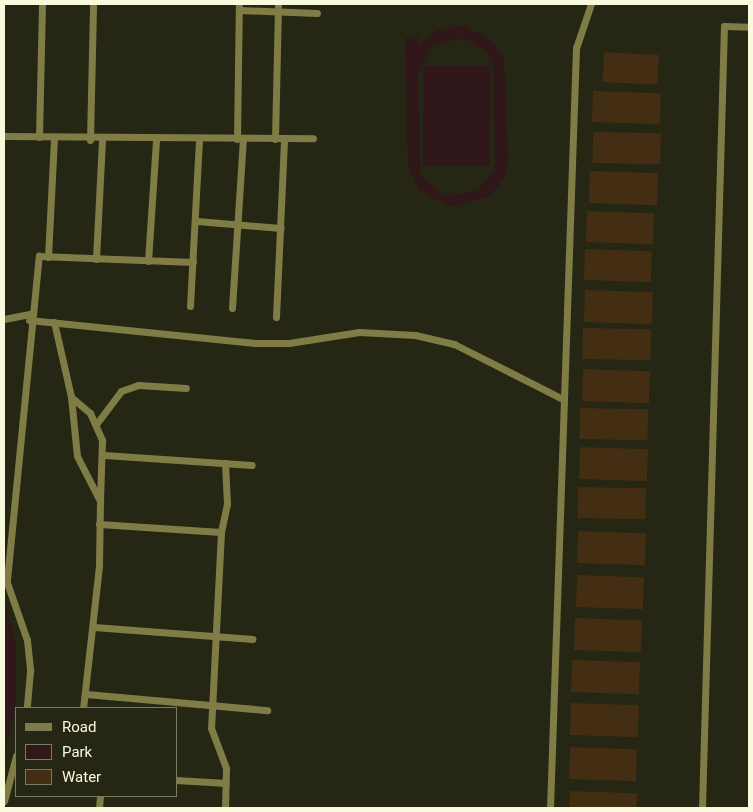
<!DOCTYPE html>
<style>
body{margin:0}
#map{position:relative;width:753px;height:812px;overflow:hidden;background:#252613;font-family:Roboto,sans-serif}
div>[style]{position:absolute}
.green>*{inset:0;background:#2f171a;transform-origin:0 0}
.water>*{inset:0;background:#432e14;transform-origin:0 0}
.minor>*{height:7px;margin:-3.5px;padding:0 3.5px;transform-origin:3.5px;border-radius:3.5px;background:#7f7c45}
span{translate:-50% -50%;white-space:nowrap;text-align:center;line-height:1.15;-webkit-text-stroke:4.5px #252613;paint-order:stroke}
.frame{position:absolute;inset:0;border:5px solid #f9fadd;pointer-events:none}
.legend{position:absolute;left:15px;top:707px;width:162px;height:90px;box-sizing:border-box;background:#252613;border:1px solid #7a7b64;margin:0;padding:6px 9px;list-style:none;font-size:15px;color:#f9fadd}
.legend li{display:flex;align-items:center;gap:10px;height:25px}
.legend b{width:25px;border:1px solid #7a7b64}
</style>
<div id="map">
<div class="green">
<i style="clip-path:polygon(evenodd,462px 25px,492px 40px,504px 60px,508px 160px,503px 180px,488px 197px,451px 207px,420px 191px,408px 167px,405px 38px,418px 36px,418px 45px,438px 30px,462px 25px,464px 38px,487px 51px,493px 63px,495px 160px,493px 172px,478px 190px,452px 196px,439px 192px,420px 175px,418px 73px,432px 45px,464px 38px)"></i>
<i style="left:423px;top:66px;width:67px;height:100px"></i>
<i style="clip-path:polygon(4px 603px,16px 641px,15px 711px,4px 752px)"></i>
</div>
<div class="water">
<i style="left:604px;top:52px;width:55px;height:30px;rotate:3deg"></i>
<i style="left:593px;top:91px;width:68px;height:31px;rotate:2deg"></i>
<i style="left:593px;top:132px;width:68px;height:31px;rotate:1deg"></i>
<i style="left:590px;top:171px;width:68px;height:32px;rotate:2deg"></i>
<i style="left:587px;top:211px;width:67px;height:31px;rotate:2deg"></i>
<i style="left:585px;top:249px;width:67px;height:31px;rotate:2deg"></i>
<i style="left:585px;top:290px;width:68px;height:32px;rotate:2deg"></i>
<i style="left:583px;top:328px;width:68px;height:31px;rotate:1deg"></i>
<i style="left:583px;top:369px;width:67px;height:32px;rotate:2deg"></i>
<i style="left:580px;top:408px;width:68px;height:31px;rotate:1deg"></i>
<i style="left:580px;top:447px;width:68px;height:32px;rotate:2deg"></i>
<i style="left:578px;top:487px;width:68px;height:31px;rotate:1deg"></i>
<i style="left:578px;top:531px;width:68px;height:32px;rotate:2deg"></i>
<i style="left:577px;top:575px;width:67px;height:32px;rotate:2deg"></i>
<i style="left:575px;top:618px;width:67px;height:32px;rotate:2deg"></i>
<i style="left:572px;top:660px;width:68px;height:32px;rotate:2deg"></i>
<i style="left:571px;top:703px;width:68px;height:32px;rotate:2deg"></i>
<i style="left:570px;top:747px;width:67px;height:32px;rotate:2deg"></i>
<i style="left:570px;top:791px;width:67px;height:17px;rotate:2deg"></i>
</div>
<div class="minor">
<i style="left:239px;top:10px;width:78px;rotate:2.2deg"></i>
<i style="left:4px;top:136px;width:309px;rotate:0.4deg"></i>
<i style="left:39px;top:137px;width:133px;rotate:-88.7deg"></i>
<i style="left:237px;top:139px;width:135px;rotate:-89.2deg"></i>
<i style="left:275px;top:139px;width:135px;rotate:-88.7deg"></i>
<i style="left:90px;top:140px;width:136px;rotate:-88.7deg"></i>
<i style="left:197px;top:221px;width:84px;rotate:4.8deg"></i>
<i style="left:48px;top:257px;width:119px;rotate:-87.1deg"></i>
<i style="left:96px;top:259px;width:119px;rotate:-87.1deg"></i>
<i style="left:148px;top:261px;width:122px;rotate:-86.2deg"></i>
<i style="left:190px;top:306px;width:167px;rotate:-86.9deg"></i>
<i style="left:232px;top:308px;width:169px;rotate:-86.3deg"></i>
<i style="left:276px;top:317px;width:178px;rotate:-87.4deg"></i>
<i style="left:4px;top:319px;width:26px;rotate:-11deg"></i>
<i style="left:29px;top:320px;width:227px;rotate:5.8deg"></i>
<i style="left:255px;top:343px;width:34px"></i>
<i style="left:289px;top:343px;width:71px;rotate:-8.9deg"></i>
<i style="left:359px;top:332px;width:56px;rotate:3.1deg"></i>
<i style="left:415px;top:335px;width:40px;rotate:13deg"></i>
<i style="left:454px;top:344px;width:122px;rotate:26.8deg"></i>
<i style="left:54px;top:322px;width:77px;rotate:77.2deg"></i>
<i style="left:71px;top:397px;width:59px;rotate:84.2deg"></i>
<i style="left:77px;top:456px;width:51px;rotate:62.9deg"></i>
<i style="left:100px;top:501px;width:65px;rotate:90.9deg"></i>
<i style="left:99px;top:566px;width:143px;rotate:96.4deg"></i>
<i style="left:71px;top:397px;width:25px;rotate:40deg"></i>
<i style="left:90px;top:413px;width:30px;rotate:66deg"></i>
<i style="left:102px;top:440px;width:61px;rotate:91.9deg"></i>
<i style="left:97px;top:423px;width:40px;rotate:-53deg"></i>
<i style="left:121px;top:391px;width:18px;rotate:-19deg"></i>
<i style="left:138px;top:385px;width:48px;rotate:3.6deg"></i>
<i style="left:104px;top:455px;width:148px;rotate:3.9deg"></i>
<i style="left:99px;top:524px;width:122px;rotate:3.8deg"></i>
<i style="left:221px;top:532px;width:196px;rotate:92.9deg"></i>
<i style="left:211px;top:728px;width:43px;rotate:69.4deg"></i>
<i style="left:226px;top:768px;width:40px;rotate:91.4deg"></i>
<i style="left:221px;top:532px;width:29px;rotate:-78deg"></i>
<i style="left:227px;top:504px;width:41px;rotate:-92.8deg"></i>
<i style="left:5px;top:577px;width:67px;rotate:70.8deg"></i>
<i style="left:27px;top:640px;width:31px;rotate:84deg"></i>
<i style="left:30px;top:671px;width:37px;rotate:95deg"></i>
<i style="left:7px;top:580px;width:326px;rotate:-84.4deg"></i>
<i style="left:39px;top:256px;width:154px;rotate:2.2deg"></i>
<i style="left:94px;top:627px;width:159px;rotate:4.3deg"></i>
<i style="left:86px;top:694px;width:182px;rotate:5.1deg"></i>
<i style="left:176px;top:780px;width:50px;rotate:3.4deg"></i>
<i style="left:4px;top:801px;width:47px;rotate:-75.1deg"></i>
<i style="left:99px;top:808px;width:12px;rotate:-85deg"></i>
<i style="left:550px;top:808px;width:760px;rotate:-88.04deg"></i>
<i style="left:576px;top:48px;width:46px;rotate:-71.2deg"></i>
<i style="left:702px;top:808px;width:782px;rotate:-88.39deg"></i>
<i style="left:724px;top:26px;width:25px;rotate:2deg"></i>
</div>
<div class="frame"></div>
<ul class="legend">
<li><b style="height:6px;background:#7f7c45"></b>Road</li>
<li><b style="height:14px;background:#2f171a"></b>Park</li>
<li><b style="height:14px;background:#432e14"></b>Water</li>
</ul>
</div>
